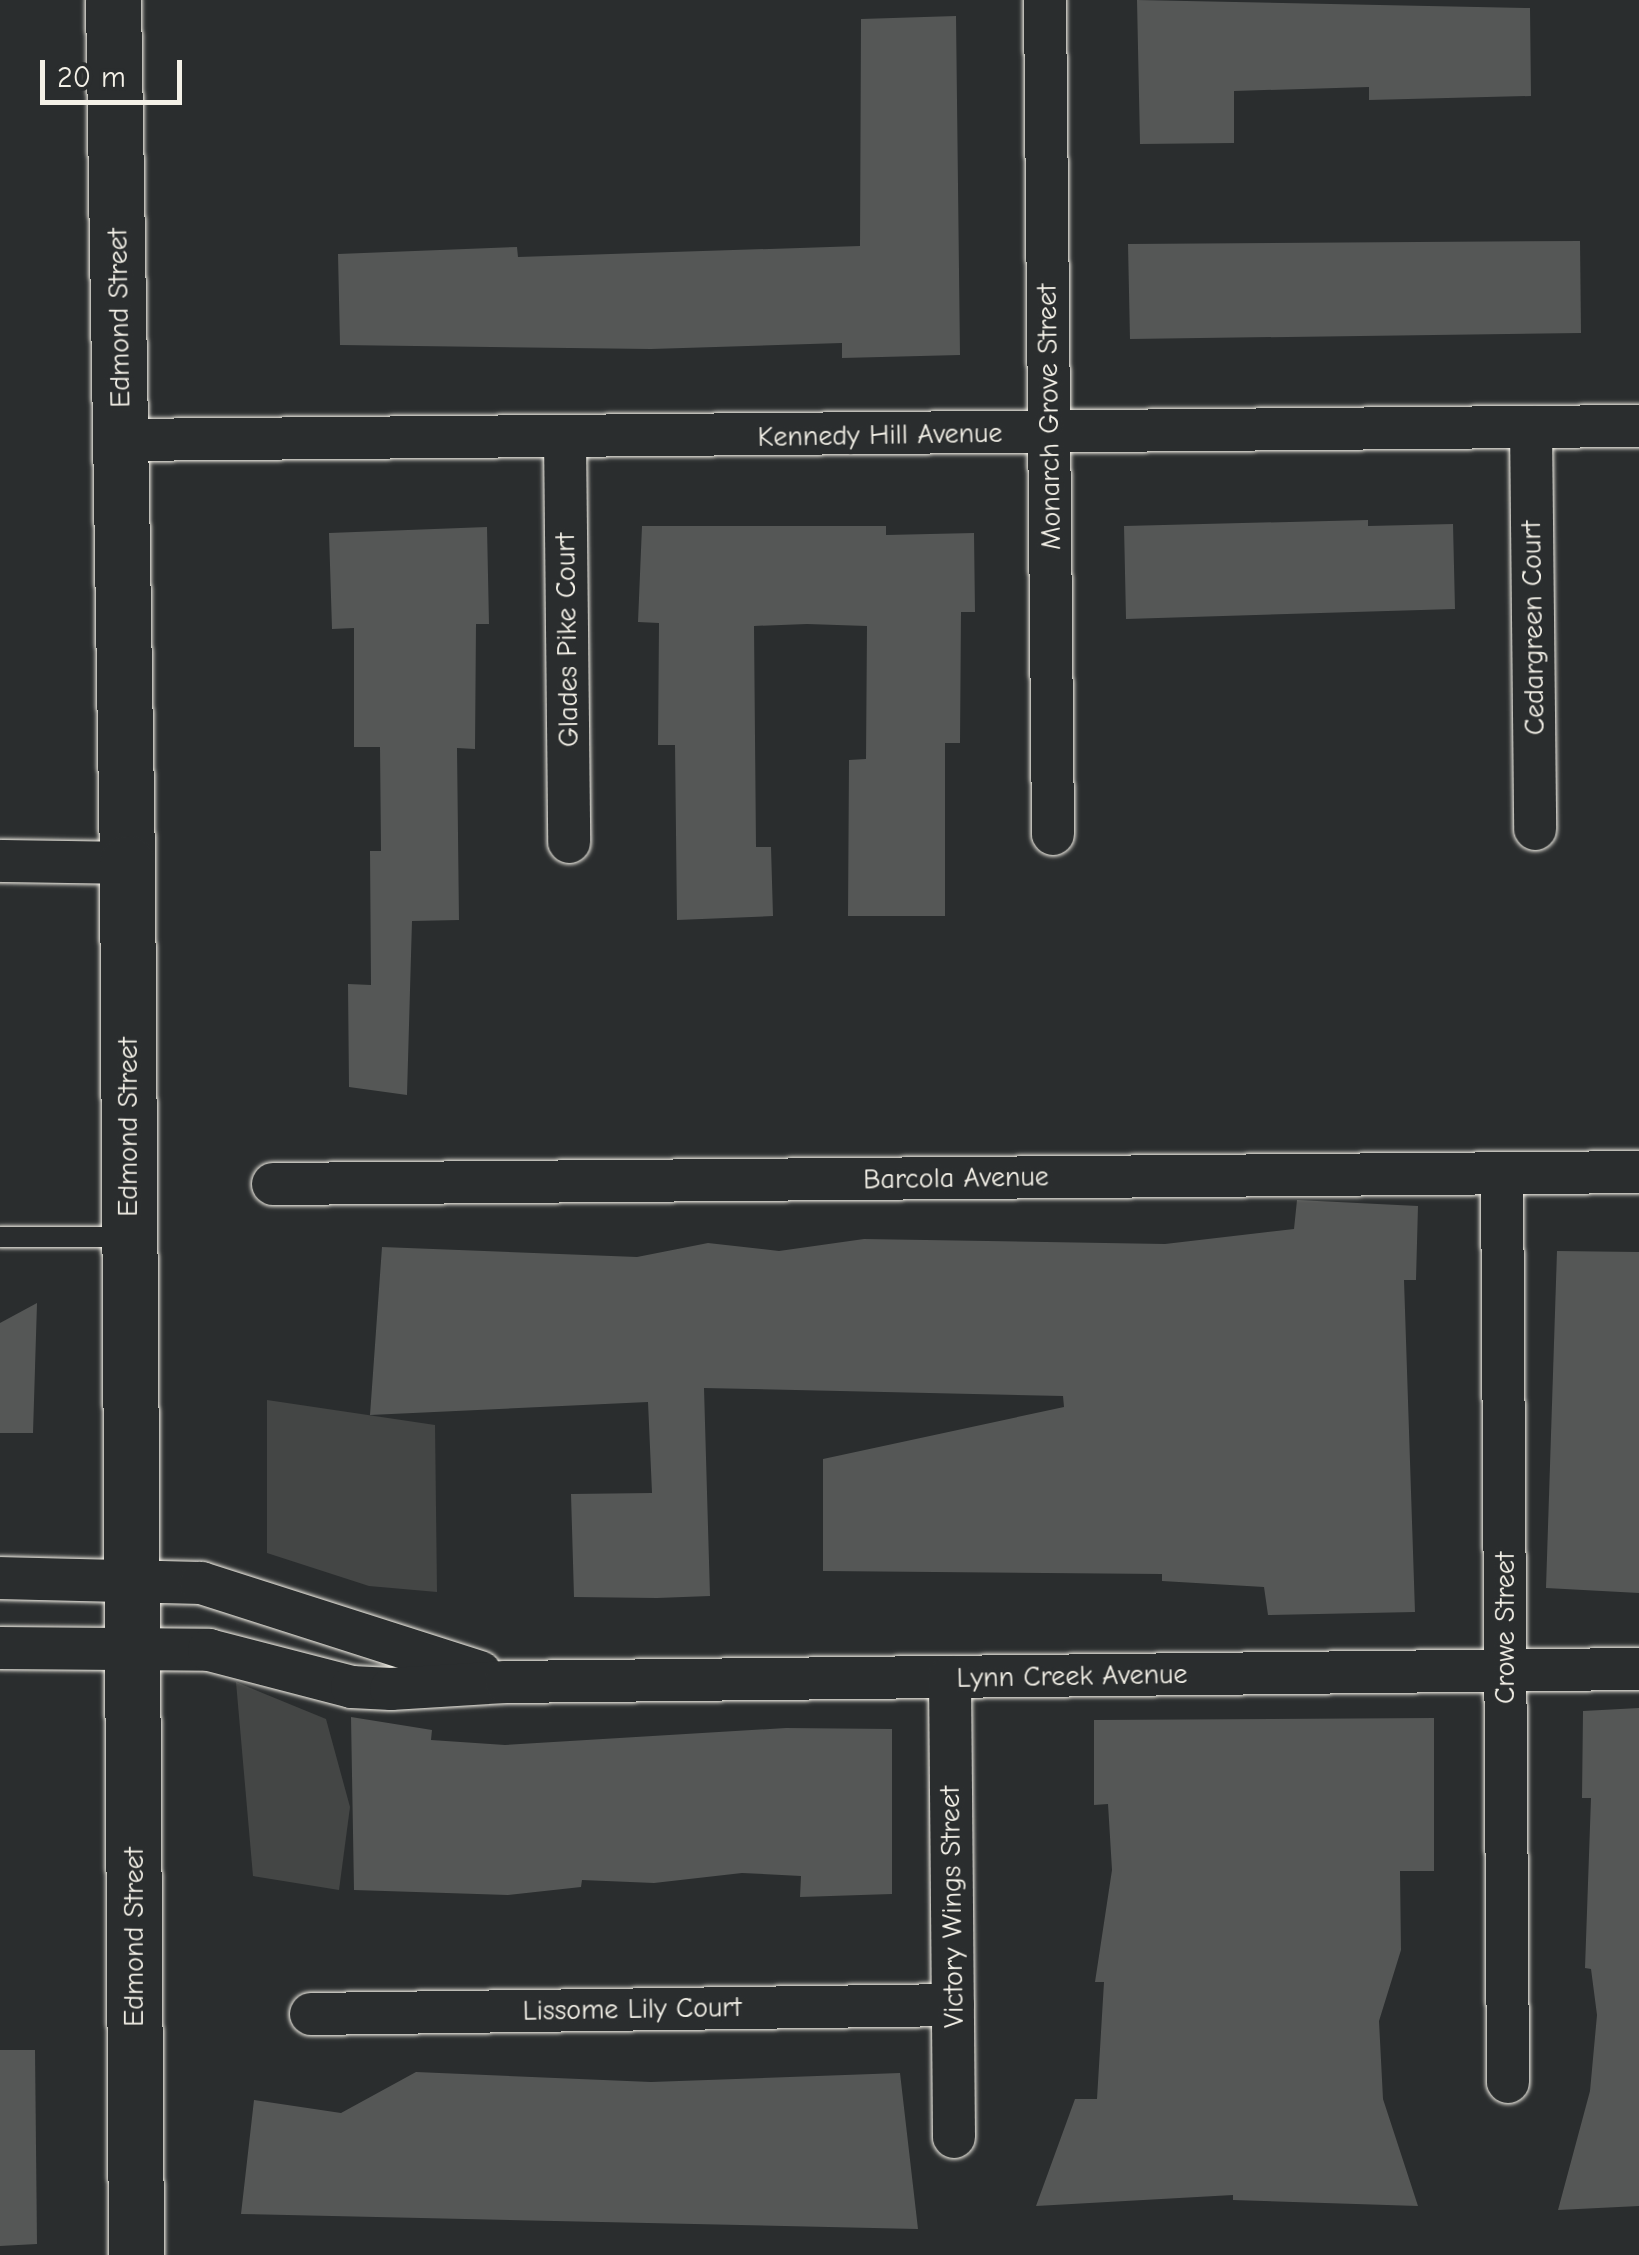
<!DOCTYPE html>
<html>
<head>
<meta charset="utf-8">
<style>
  body { margin:0 }
  #map { position:relative; width:1639px; height:2255px; overflow:hidden; background:#2a2d2e; font-family:"Comic Neue",sans-serif }
  div>[style] { position:absolute }
  .green>* { inset:0; background:#444645 }
  .building>* { inset:0; background:#555756 }
  .roads { filter:drop-shadow(0 0 2px #f4f1e8) drop-shadow(0 0 2px #f4f1e8) }
  .lane>* { height:20px; margin:-10px; padding:0 10px; transform-origin:10px; border-radius:10px; background:#2a2d2e }
  .street>* { height:42px; margin:-21px; padding:0 21px; transform-origin:21px; border-radius:21px; background:#2a2d2e }
  .secondary>* { height:55px; margin:-27.5px; padding:0 27.5px; transform-origin:27.5px; border-radius:27.5px; background:#2a2d2e }
  span { translate:-50% -50%; white-space:nowrap; text-align:center; line-height:1.15; -webkit-text-stroke:9px #2a2d2e; paint-order:stroke }
  .street-label { font-size:28px; color:#f4f1e8 }
  .scale { position:absolute; left:40px; top:60px; width:142px; height:45px; box-sizing:border-box; border:5px solid #f4f1e8; border-top:0; padding-left:12px; font-size:30px; line-height:35px; white-space:nowrap; color:#f4f1e8; -webkit-text-stroke:8px #2a2d2e; paint-order:stroke }
</style>
</head>
<body>
<div id="map">
  <div class="green">
    <i style="clip-path:polygon(267px 1400px,435px 1425px,437px 1592px,369px 1586px,267px 1553px)"></i>
    <i style="clip-path:polygon(236px 1682px,326px 1719px,350px 1807px,339px 1890px,253px 1876px)"></i>
  </div>
  <div class="building">
    <i style="clip-path:polygon(1137px 0,1530px 8px,1531px 96px,1369px 100px,1369px 87px,1234px 91px,1234px 143px,1140px 144px)"></i>
    <i style="clip-path:polygon(956px 16px,960px 355px,842px 358px,842px 343px,651px 349px,340px 345px,338px 254px,517px 247px,518px 257px,860px 246px,861px 19px)"></i>
    <i style="clip-path:polygon(1580px 241px,1581px 333px,1130px 339px,1128px 244px)"></i>
    <i style="clip-path:polygon(1368px 520px,1368px 526px,1453px 524px,1455px 609px,1126px 619px,1124px 526px)"></i>
    <i style="clip-path:polygon(642px 526px,886px 526px,886px 535px,974px 533px,975px 612px,961px 612px,960px 743px,945px 743px,945px 916px,848px 916px,849px 760px,866px 759px,867px 626px,807px 624px,754px 626px,756px 847px,771px 847px,773px 916px,677px 920px,675px 745px,658px 745px,659px 623px,638px 622px)"></i>
    <i style="clip-path:polygon(487px 527px,489px 624px,476px 624px,475px 749px,457px 748px,459px 920px,412px 921px,407px 1095px,349px 1087px,348px 984px,371px 985px,370px 851px,381px 851px,380px 747px,354px 747px,354px 628px,332px 629px,329px 533px)"></i>
    <i style="clip-path:polygon(1297px 1200px,1418px 1206px,1416px 1280px,1404px 1280px,1415px 1612px,1268px 1615px,1264px 1587px,1162px 1581px,1162px 1574px,823px 1571px,823px 1459px,1064px 1407px,1063px 1396px,704px 1388px,710px 1596px,657px 1598px,574px 1597px,571px 1494px,652px 1493px,648px 1402px,370px 1415px,382px 1247px,637px 1257px,708px 1243px,779px 1251px,864px 1239px,1165px 1244px,1294px 1229px)"></i>
    <i style="clip-path:polygon(1557px 1251px,1639px 1252px,1639px 1593px,1546px 1588px)"></i>
    <i style="clip-path:polygon(37px 1303px,33px 1433px,0 1433px,0 1323px)"></i>
    <i style="clip-path:polygon(1639px 1708px,1639px 2206px,1558px 2210px,1590px 2091px,1597px 2015px,1591px 1969px,1585px 1968px,1591px 1798px,1582px 1798px,1583px 1711px)"></i>
    <i style="clip-path:polygon(351px 1717px,432px 1730px,431px 1740px,505px 1745px,786px 1728px,892px 1729px,892px 1894px,800px 1897px,801px 1876px,742px 1873px,654px 1883px,582px 1880px,581px 1887px,508px 1895px,354px 1890px)"></i>
    <i style="clip-path:polygon(1434px 1718px,1434px 1871px,1400px 1871px,1401px 1950px,1379px 2021px,1383px 2099px,1418px 2206px,1233px 2200px,1233px 2195px,1036px 2206px,1075px 2099px,1097px 2099px,1104px 1982px,1095px 1982px,1112px 1870px,1108px 1804px,1094px 1805px,1094px 1720px)"></i>
    <i style="clip-path:polygon(0 2050px,35px 2050px,37px 2244px,0 2246px)"></i>
    <i style="clip-path:polygon(416px 2072px,651px 2082px,900px 2073px,918px 2229px,241px 2214px,254px 2100px,341px 2113px)"></i>
  </div>
  <div class="roads">
    <div class="lane">
      <i style="left:0;top:1237px;width:128px"></i>
    </div>
    <div class="street">
      <i style="left:1045px;top:0;width:834px;rotate:89.45deg"></i>
      <i style="left:1531px;top:427px;width:402px;rotate:89.4deg"></i>
      <i style="left:565px;top:437px;width:405px;rotate:89.4deg"></i>
      <i style="left:121px;top:440px;width:1518px;rotate:-0.53deg"></i>
      <i style="left:0;top:861px;width:127px;rotate:0.9deg"></i>
      <i style="left:1502px;top:1173px;width:909px;rotate:89.62deg"></i>
      <i style="left:273px;top:1184px;width:1366px;rotate:-0.5deg"></i>
      <i style="left:0;top:1578px;width:201px;rotate:1.4deg"></i>
      <i style="left:201px;top:1583px;width:293px;rotate:17.7deg"></i>
      <i style="left:0;top:1648px;width:209px;rotate:0.5deg"></i>
      <i style="left:209px;top:1650px;width:148px;rotate:14.5deg"></i>
      <i style="left:352px;top:1687px;width:39px;rotate:3deg"></i>
      <i style="left:391px;top:1689px;width:115px;rotate:-3.5deg"></i>
      <i style="left:506px;top:1682px;width:1133px;rotate:-0.66deg"></i>
      <i style="left:950px;top:1677px;width:460px;rotate:89.5deg"></i>
      <i style="left:311px;top:2014px;width:642px;rotate:-0.8deg"></i>
    </div>
    <div class="secondary">
      <i style="left:113px;top:0;width:863px;rotate:89.07deg"></i>
      <i style="left:127px;top:863px;width:1392px;rotate:89.63deg"></i>
    </div>
  </div>
  <div class="street-label">
    <span style="left:119px;top:318px;rotate:-91deg">Edmond Street</span>
    <span style="left:1049px;top:417px;rotate:-91deg">Monarch Grove Street</span>
    <span style="left:880px;top:435px;rotate:-1deg">Kennedy Hill Avenue</span>
    <span style="left:1533px;top:628px;rotate:-91deg">Cedargreen Court</span>
    <span style="left:567px;top:640px;rotate:-91deg">Glades Pike Court</span>
    <span style="left:128px;top:1127px;rotate:-90deg">Edmond Street</span>
    <span style="left:956px;top:1178px;rotate:-1deg">Barcola Avenue</span>
    <span style="left:1505px;top:1628px;rotate:-90deg">Crowe Street</span>
    <span style="left:1072px;top:1676px;rotate:-1deg">Lynn Creek Avenue</span>
    <span style="left:952px;top:1907px;rotate:-91deg">Victory Wings Street</span>
    <span style="left:134px;top:1937px;rotate:-90deg">Edmond Street</span>
    <span style="left:632px;top:2009px;rotate:-1deg">Lissome Lily Court</span>
  </div>
  <div class="scale">20 m</div>
</div>
</body>
</html>
